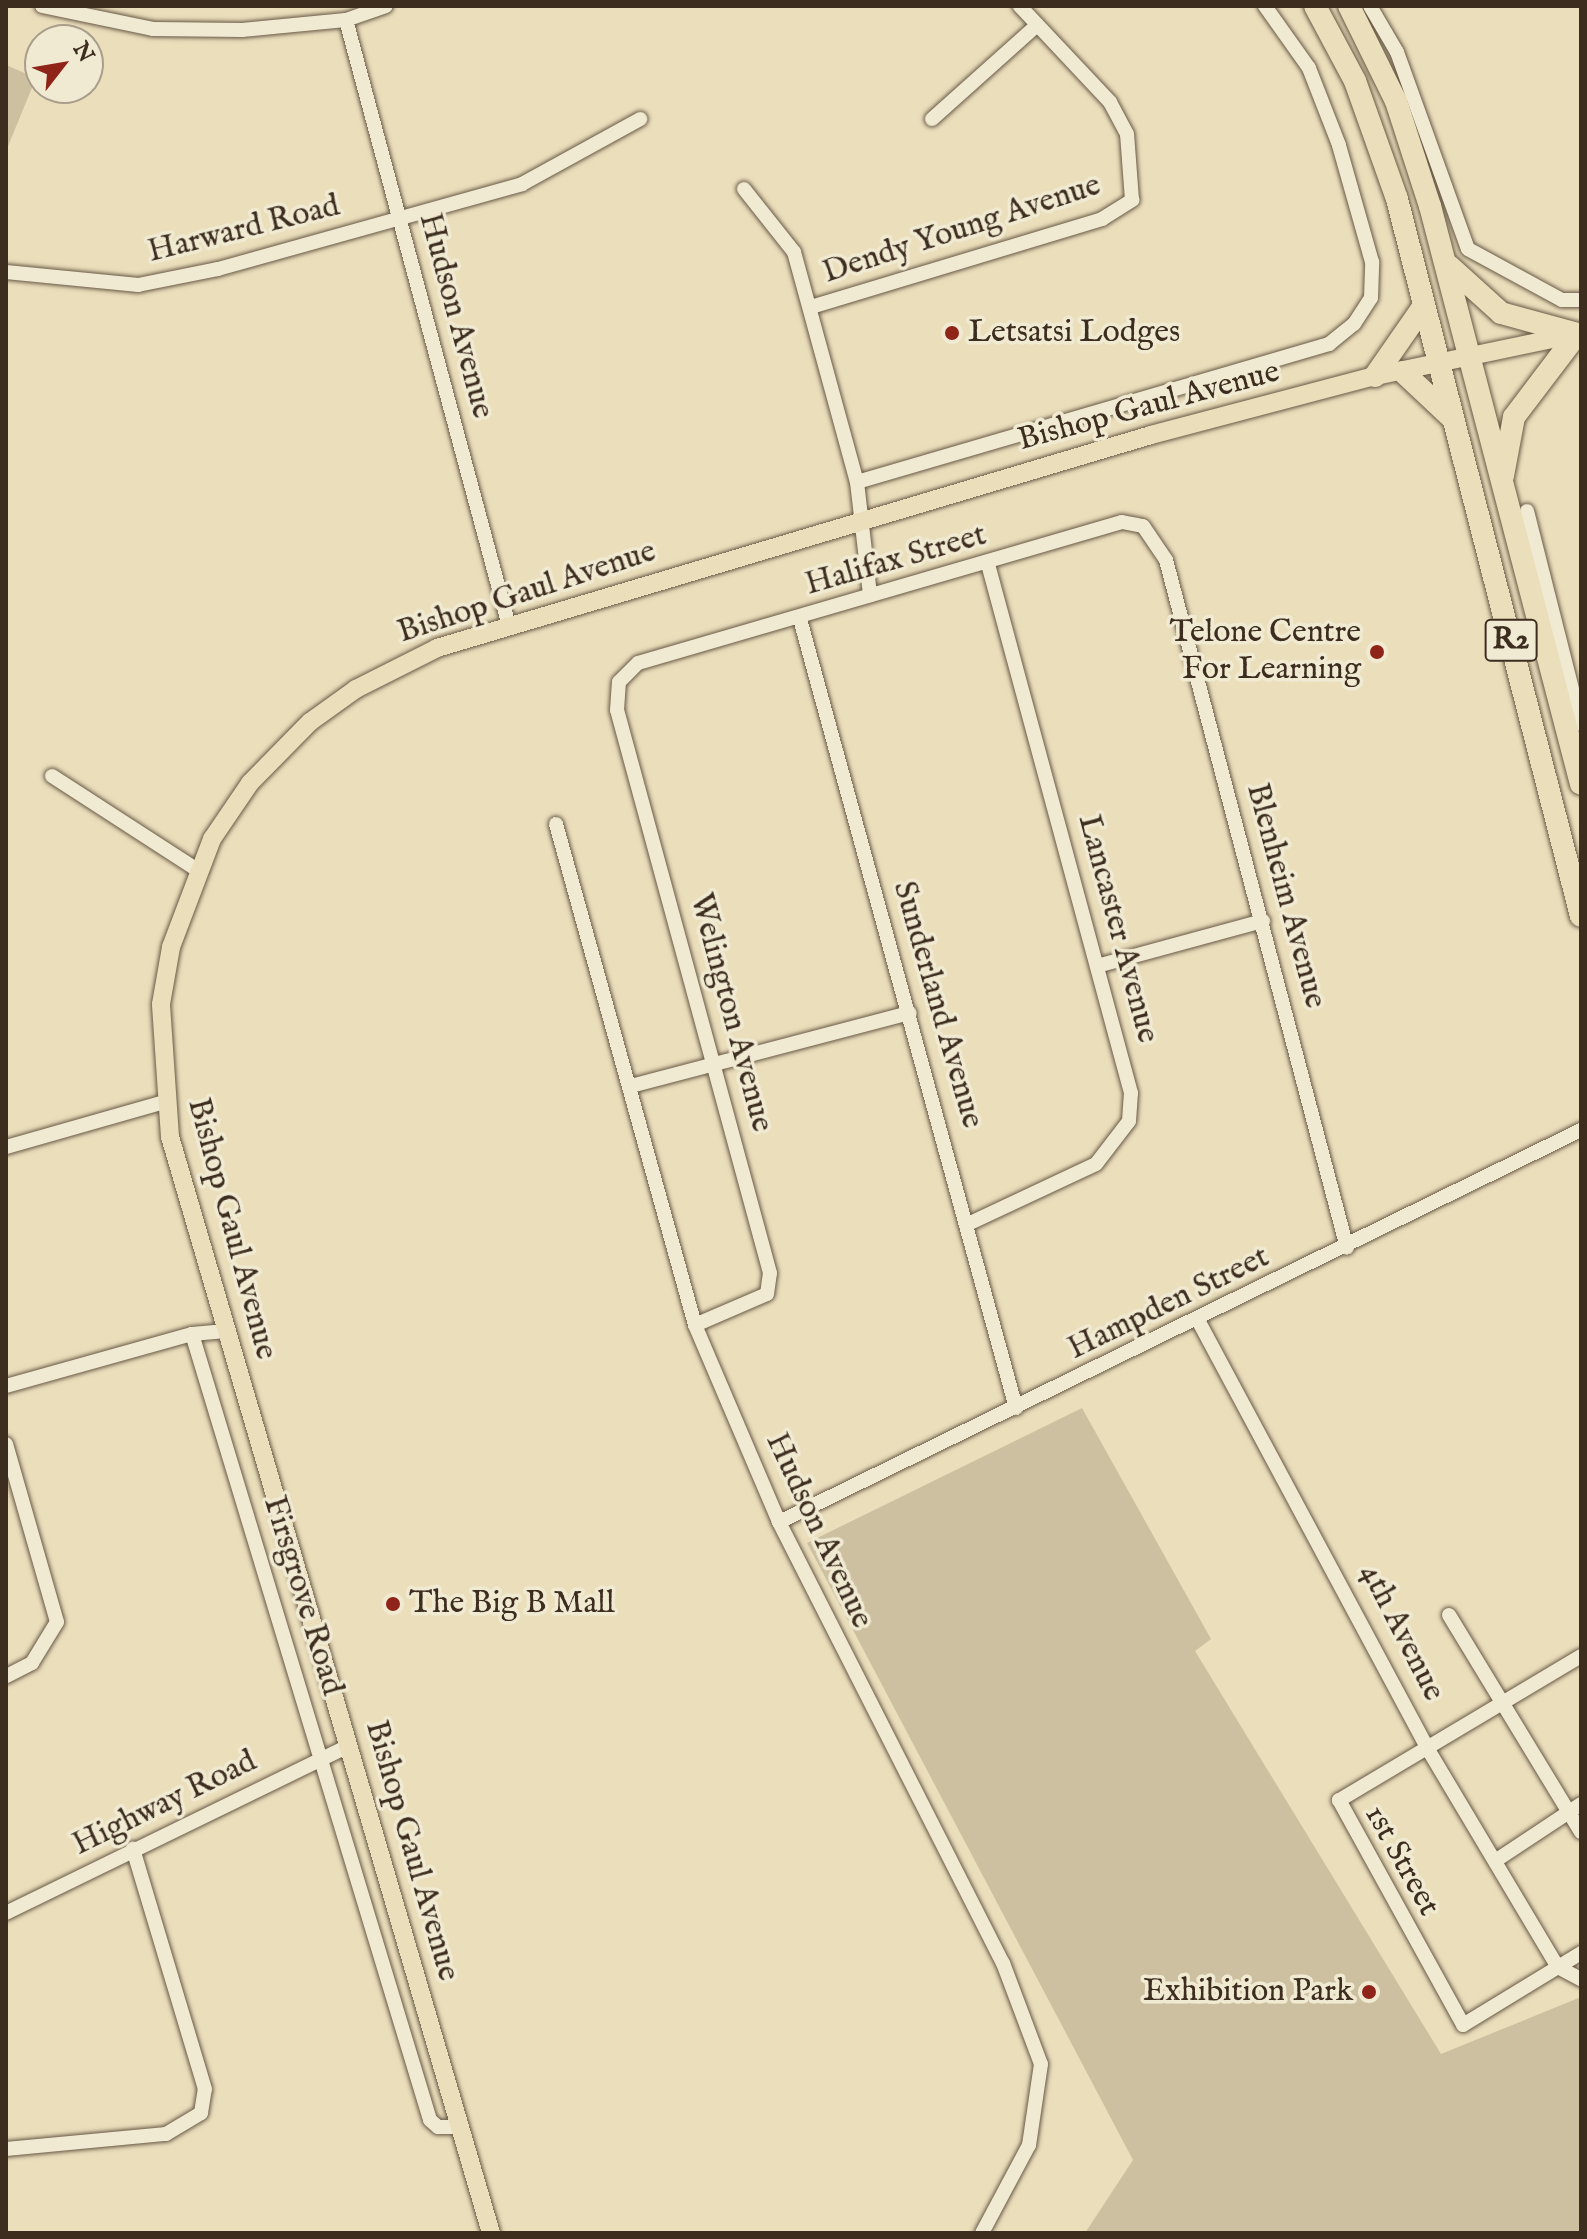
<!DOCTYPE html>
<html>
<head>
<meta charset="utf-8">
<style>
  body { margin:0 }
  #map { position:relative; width:1587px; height:2239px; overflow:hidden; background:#eadebb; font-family:"IM FELL English",serif }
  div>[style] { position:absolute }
  .green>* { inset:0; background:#cdc0a0 }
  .roads { filter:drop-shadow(0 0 2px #685946) drop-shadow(0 0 2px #685946) }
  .minor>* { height:14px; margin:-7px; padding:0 7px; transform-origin:7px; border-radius:7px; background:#f1ead3 }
  .major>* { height:18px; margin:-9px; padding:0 9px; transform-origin:9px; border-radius:9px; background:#eadebb }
  .highway>* { height:22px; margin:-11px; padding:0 11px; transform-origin:11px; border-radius:11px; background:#eadebb }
  .dots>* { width:22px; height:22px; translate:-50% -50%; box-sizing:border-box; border:4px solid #f1ead3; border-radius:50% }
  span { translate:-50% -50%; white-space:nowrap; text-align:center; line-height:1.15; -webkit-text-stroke:7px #f1ead3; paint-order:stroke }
  .shield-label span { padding:2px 6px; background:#f1ead3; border:2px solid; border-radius:6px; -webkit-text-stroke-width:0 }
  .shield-label { font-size:30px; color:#3d2d1f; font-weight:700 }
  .street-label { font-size:32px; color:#3d2d1f }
  .poi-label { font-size:32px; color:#3d2d1f }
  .left { translate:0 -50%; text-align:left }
  .right { translate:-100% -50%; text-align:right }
  .frame { position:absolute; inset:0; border:8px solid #3d2d1f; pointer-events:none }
  .north { position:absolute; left:24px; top:24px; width:80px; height:80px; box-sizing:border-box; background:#f1ead3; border:2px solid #a99e8b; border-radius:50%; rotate:59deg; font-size:22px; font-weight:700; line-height:32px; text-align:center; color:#3d2d1f }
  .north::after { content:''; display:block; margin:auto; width:28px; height:36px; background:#8f2418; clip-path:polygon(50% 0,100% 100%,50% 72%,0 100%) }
</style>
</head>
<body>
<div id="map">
  <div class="green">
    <i style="clip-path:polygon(6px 65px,36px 78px,6px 151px)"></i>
    <i style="clip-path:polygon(1082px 1408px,1211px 1639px,1195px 1651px,1441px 2054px,1581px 1997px,1581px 2233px,1085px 2233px,1133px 2160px,807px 1543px)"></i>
  </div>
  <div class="roads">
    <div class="minor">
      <i style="left:42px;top:6px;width:113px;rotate:11.7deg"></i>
      <i style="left:153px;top:29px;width:89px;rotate:0.6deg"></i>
      <i style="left:242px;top:30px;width:104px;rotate:-5.5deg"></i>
      <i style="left:346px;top:20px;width:42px;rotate:-19.3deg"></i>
      <i style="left:1370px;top:6px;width:53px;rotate:59.6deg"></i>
      <i style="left:1397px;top:52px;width:209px;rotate:70.2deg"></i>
      <i style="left:1468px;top:249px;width:107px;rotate:28.5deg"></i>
      <i style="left:1562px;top:300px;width:19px"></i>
      <i style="left:346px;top:20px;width:628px;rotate:74.95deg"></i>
      <i style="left:932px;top:119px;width:141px;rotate:-41.8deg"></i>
      <i style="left:744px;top:189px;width:80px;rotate:51.6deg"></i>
      <i style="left:794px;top:252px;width:238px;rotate:74.7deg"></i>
      <i style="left:857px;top:482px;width:114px;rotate:83.4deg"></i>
      <i style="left:6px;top:272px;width:133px;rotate:5.6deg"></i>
      <i style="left:138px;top:285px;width:82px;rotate:-11.3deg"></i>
      <i style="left:218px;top:269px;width:316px;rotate:-15.6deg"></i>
      <i style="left:522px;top:184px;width:135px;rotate:-28.8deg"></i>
      <i style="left:811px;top:307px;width:304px;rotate:-16.8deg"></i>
      <i style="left:1102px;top:219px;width:36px;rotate:-32deg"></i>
      <i style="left:1132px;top:200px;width:66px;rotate:-94.3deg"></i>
      <i style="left:1127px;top:134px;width:36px;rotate:-118deg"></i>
      <i style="left:1110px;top:102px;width:132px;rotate:-133.2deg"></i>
      <i style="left:857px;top:482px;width:492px;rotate:-16.3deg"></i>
      <i style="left:1329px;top:344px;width:32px;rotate:-39deg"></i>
      <i style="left:1354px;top:324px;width:31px;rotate:-57deg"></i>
      <i style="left:1371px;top:298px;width:36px;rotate:-88deg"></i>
      <i style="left:1372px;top:262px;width:122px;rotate:-105.8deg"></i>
      <i style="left:1339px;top:145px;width:83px;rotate:-111.3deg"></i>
      <i style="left:1309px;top:68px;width:76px;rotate:-125.4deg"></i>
      <i style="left:1527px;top:511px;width:220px;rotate:75.8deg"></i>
      <i style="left:800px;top:619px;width:818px;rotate:74.69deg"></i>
      <i style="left:52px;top:776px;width:171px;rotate:32.9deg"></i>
      <i style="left:556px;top:824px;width:520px;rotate:74.49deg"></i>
      <i style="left:695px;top:1325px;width:214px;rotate:66.9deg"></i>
      <i style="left:779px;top:1522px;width:495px;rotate:63.1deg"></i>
      <i style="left:1003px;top:1963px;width:108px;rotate:69.4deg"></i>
      <i style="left:1041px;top:2064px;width:82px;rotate:98.4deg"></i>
      <i style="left:1029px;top:2145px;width:100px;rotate:118.1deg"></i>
      <i style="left:1101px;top:965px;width:168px;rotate:-15.2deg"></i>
      <i style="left:631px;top:1086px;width:288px;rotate:-14.7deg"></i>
      <i style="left:6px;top:1147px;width:164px;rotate:-15.9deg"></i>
      <i style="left:968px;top:1224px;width:141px;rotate:-25.1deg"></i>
      <i style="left:1096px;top:1164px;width:54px;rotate:-52.5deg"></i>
      <i style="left:1129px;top:1121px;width:28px;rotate:-86deg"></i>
      <i style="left:1131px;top:1093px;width:548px;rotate:-105.13deg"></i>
      <i style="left:1199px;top:1322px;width:481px;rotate:61.8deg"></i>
      <i style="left:1426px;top:1746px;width:257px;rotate:59.2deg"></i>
      <i style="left:1558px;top:1967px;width:26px;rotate:28deg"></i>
      <i style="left:695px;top:1325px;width:78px;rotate:-23.3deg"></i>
      <i style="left:767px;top:1294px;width:21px;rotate:-82deg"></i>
      <i style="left:770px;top:1273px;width:583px;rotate:-105.2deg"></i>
      <i style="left:617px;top:710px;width:28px;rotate:-86deg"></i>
      <i style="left:619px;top:682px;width:27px;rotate:-45deg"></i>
      <i style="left:638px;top:663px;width:504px;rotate:-16.24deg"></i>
      <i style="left:1122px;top:522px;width:21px;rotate:11deg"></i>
      <i style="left:1143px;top:526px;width:41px;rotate:55.9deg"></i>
      <i style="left:1166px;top:560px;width:711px;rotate:75.26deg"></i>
      <i style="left:192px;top:1334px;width:821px;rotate:73.15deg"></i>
      <i style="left:430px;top:2120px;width:11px;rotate:41deg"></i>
      <i style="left:438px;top:2127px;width:22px"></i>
      <i style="left:6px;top:1386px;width:193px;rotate:-15.6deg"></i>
      <i style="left:192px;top:1334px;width:34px;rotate:-5deg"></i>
      <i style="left:6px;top:1444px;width:185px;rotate:74deg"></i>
      <i style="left:57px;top:1622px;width:48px;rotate:121.4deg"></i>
      <i style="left:32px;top:1663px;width:29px;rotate:153deg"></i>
      <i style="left:779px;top:1522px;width:893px;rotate:-26.05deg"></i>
      <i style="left:1449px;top:1615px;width:254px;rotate:58.7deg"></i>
      <i style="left:1581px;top:1656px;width:282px;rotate:149.2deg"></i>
      <i style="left:1339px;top:1800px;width:257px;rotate:61.1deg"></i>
      <i style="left:1463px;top:2025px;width:138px;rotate:-31.4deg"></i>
      <i style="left:1495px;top:1861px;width:103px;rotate:-33.5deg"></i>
      <i style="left:6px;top:1913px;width:381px;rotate:-26deg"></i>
      <i style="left:6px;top:2149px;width:161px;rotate:-5.4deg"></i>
      <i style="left:166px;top:2134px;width:41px;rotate:-31deg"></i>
      <i style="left:201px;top:2113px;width:24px;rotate:-81deg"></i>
      <i style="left:205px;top:2089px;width:251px;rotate:-106.7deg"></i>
    </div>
    <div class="major">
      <i style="left:491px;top:2233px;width:1142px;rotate:-106.32deg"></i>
      <i style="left:170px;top:1137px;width:133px;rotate:-93.9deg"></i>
      <i style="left:161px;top:1004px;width:58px;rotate:-80deg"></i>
      <i style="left:171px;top:947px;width:116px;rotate:-69.2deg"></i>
      <i style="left:212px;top:839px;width:68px;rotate:-55.8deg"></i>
      <i style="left:250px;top:783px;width:86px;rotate:-45.5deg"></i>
      <i style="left:310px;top:722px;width:57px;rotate:-35.7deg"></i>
      <i style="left:356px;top:689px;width:91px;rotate:-26.8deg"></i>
      <i style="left:437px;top:648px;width:745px;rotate:-16.61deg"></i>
      <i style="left:1151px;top:435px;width:232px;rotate:-14.8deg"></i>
      <i style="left:1375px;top:376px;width:205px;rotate:-11.8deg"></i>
    </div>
    <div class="highway">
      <i style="left:1315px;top:6px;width:85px;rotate:61.9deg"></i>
      <i style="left:1355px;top:81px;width:125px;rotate:70.4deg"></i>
      <i style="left:1397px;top:199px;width:740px;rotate:75.61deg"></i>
      <i style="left:1349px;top:6px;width:106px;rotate:63.7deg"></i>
      <i style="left:1396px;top:101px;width:110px;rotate:72.1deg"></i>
      <i style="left:1430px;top:206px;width:597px;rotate:75.36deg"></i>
      <i style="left:1449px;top:266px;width:70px;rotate:42.1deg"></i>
      <i style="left:1501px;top:313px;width:79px;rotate:15.4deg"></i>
      <i style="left:1577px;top:334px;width:104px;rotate:127.2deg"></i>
      <i style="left:1514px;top:417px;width:60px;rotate:100.6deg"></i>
      <i style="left:1403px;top:372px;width:69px;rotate:43.2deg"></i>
      <i style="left:1375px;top:376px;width:84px;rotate:-55.2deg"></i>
    </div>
  </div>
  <div class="dots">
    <i style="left:952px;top:333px;background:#8f2418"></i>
    <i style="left:1377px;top:652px;background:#8f2418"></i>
    <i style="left:393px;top:1604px;background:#8f2418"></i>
    <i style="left:1369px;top:1992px;background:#8f2418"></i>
  </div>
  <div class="shield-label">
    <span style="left:1511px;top:640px">R2</span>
  </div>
  <div class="street-label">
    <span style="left:244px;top:230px;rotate:-14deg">Harward Road</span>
    <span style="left:962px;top:230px;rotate:-18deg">Dendy Young Avenue</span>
    <span style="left:455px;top:316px;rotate:75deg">Hudson Avenue</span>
    <span style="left:1149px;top:407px;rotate:-15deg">Bishop Gaul Avenue</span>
    <span style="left:896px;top:561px;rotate:-16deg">Halifax Street</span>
    <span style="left:527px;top:593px;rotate:-18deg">Bishop Gaul Avenue</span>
    <span style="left:1285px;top:896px;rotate:75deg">Blenheim Avenue</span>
    <span style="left:1117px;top:929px;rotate:75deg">Lancaster Avenue</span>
    <span style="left:937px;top:1005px;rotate:74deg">Sunderland Avenue</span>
    <span style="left:730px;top:1013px;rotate:75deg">Welington Avenue</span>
    <span style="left:231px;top:1229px;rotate:75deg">Bishop Gaul Avenue</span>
    <span style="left:1169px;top:1304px;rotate:-26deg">Hampden Street</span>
    <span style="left:818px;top:1531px;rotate:65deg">Hudson Avenue</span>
    <span style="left:302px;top:1596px;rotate:73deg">Firsgrove Road</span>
    <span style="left:1401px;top:1633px;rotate:63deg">4th Avenue</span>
    <span style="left:165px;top:1804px;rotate:-26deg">Highway Road</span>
    <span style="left:411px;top:1851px;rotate:74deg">Bishop Gaul Avenue</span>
    <span style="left:1401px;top:1861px;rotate:61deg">1st Street</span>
  </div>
  <div class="poi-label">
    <span class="left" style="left:968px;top:333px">Letsatsi Lodges</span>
    <span class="right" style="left:1361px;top:652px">Telone Centre<br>For Learning</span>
    <span class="left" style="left:409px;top:1604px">The Big B Mall</span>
    <span class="right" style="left:1353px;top:1992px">Exhibition Park</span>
  </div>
  <div class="frame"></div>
  <div class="north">N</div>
</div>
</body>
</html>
